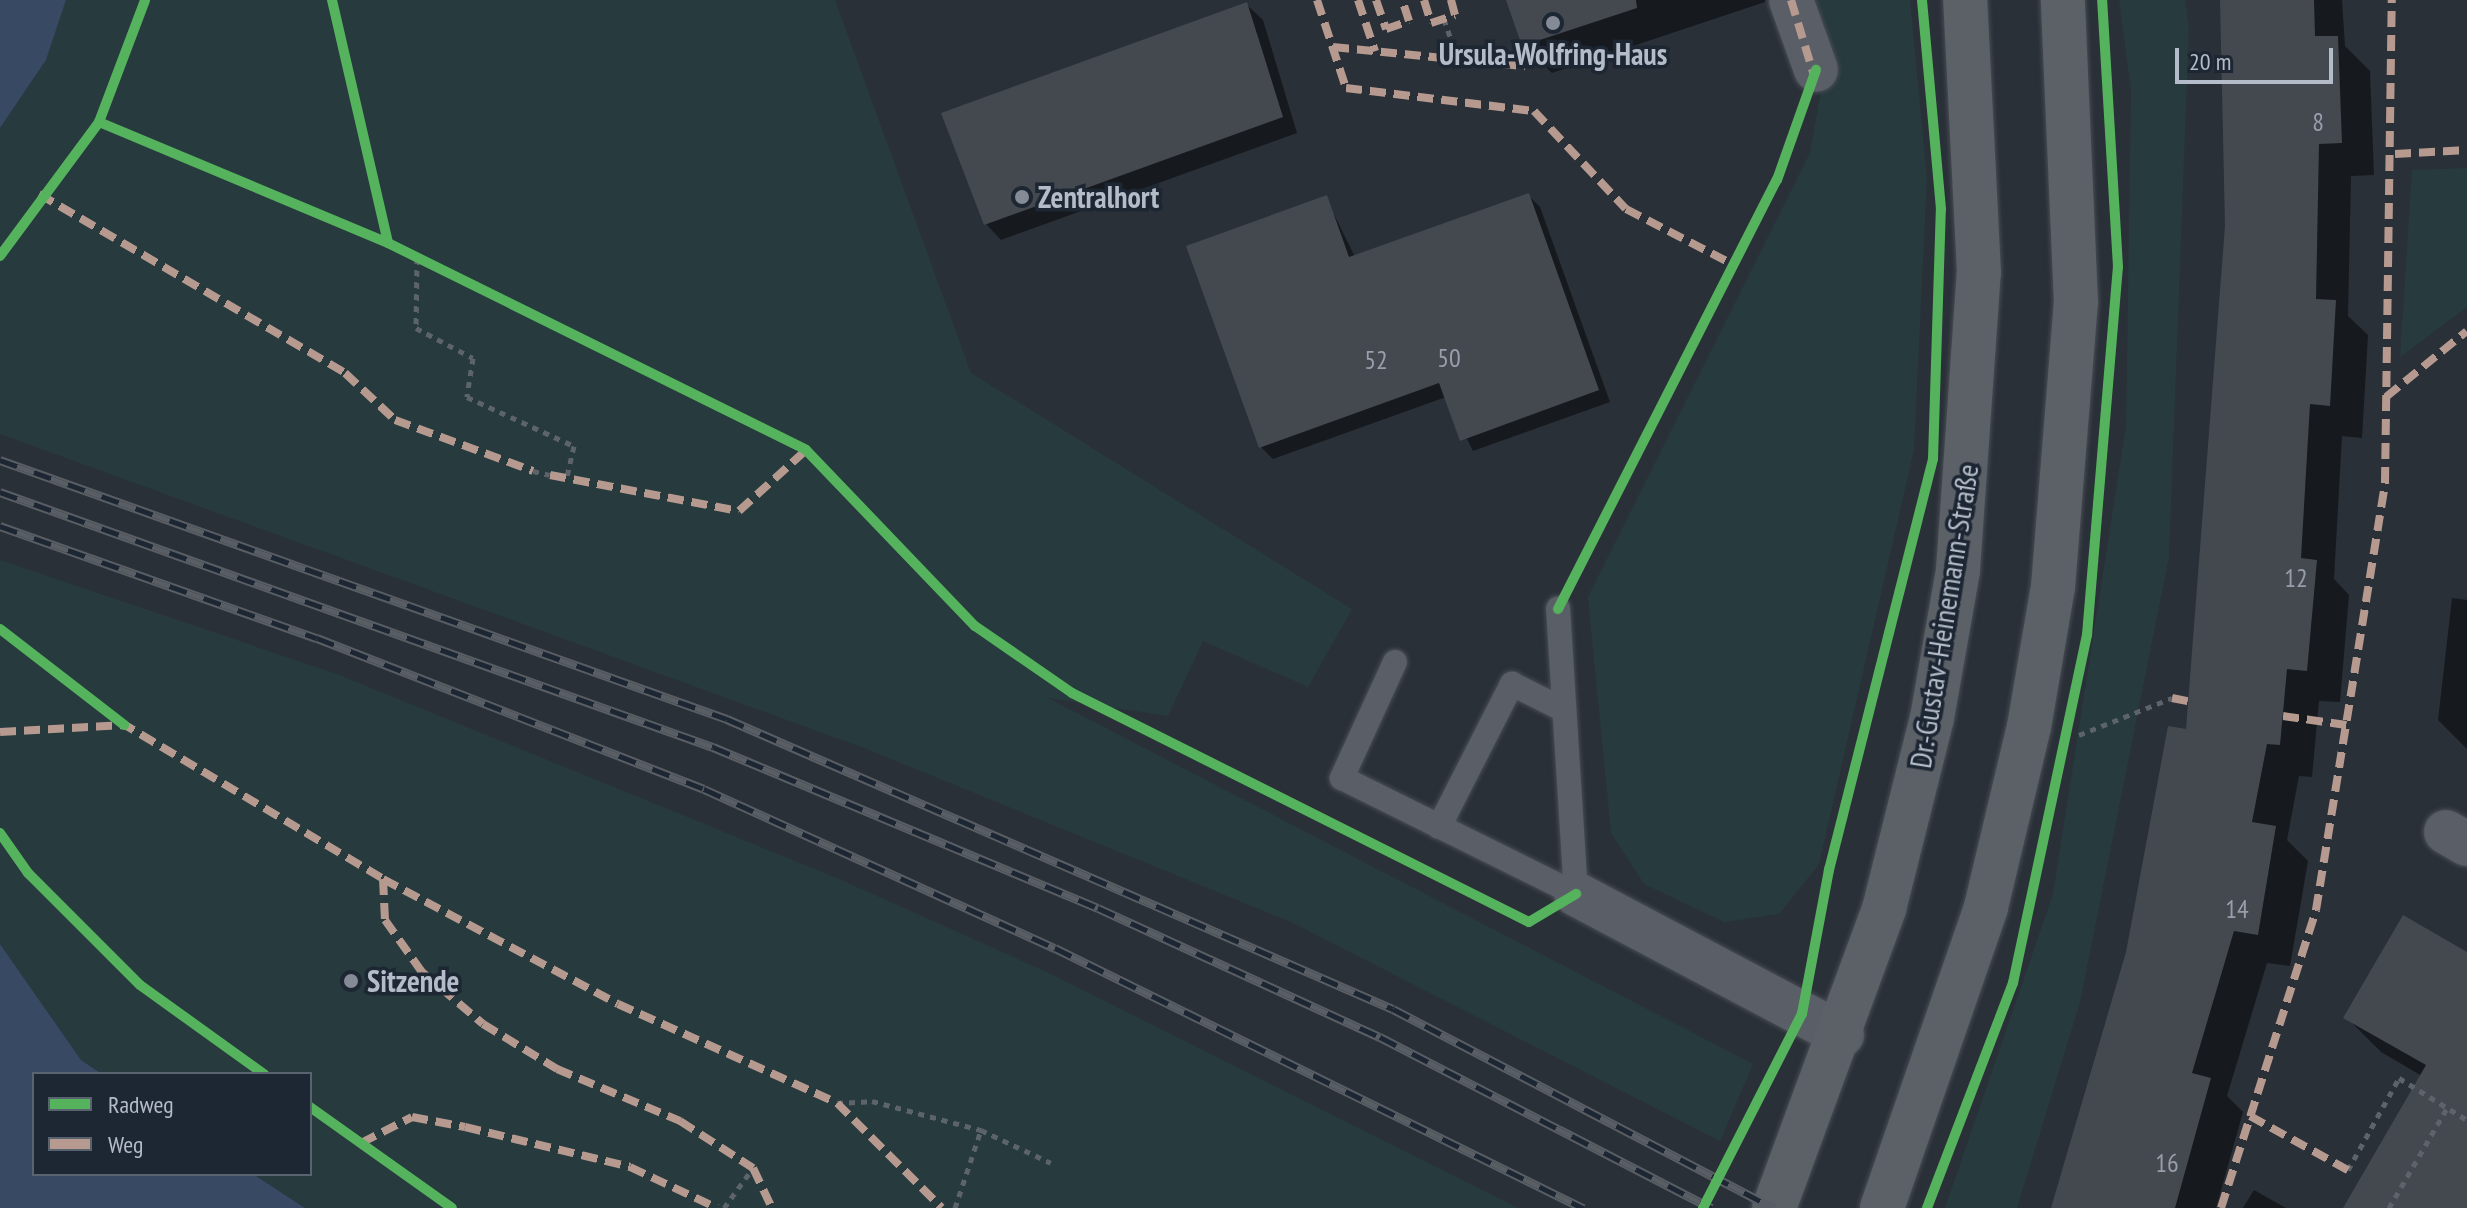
<!DOCTYPE html>
<html>
<head>
<meta charset="utf-8">
<style>
  body { margin:0 }
  #map { position:relative; width:2467px; height:1208px; overflow:hidden; background:#2a3038; font-family:"PT Sans Narrow",sans-serif }
  div>[style] { position:absolute }
  .green>* { inset:0; background:#273a3e }
  .water>* { inset:0; background:#384963 }
  .shadow>* { inset:0; background:#0007 }
  .building>* { inset:0; background:#444950 }
  .path>* { height:5px; margin-top:-2.5px; transform-origin:0; background:repeating-linear-gradient(90deg,#5d636a 0 6px,transparent 0 12px) }
  .roads { filter:drop-shadow(0 0 2px #484c53) drop-shadow(0 0 2px #484c53) }
  .lane>* { height:24px; margin:-12px; padding:0 12px; transform-origin:12px; border-radius:12px; background:#5a5e66 }
  .street>* { height:44px; margin:-22px; padding:0 22px; transform-origin:22px; border-radius:22px; background:#5a5e66 }
  .primary>* { height:44px; margin:-22px; padding:0 22px; transform-origin:22px; border-radius:22px; background:#5c6168 }
  .rail>* { height:9px; margin-top:-4.5px; transform-origin:0; background:repeating-linear-gradient(90deg,#1d2633 0 18px,#595d64 0 36px); box-sizing:border-box; border-block:2px solid #595d64 }
  .quiet>* { height:8px; margin-top:-4px; transform-origin:0; background:repeating-linear-gradient(90deg,#b69a8f 0 16px,transparent 0 24px) }
  .cycleway>* { height:10px; margin:-5px; padding:0 5px; transform-origin:5px; border-radius:5px; background:#56b35d }
  .dots>* { width:22px; height:22px; translate:-50% -50%; box-sizing:border-box; border:4px solid #1d2633; border-radius:50% }
  span { translate:-50% -50%; white-space:nowrap; text-align:center; line-height:1.15; -webkit-text-stroke:7px #1d2633; paint-order:stroke }
  .number-label { font-size:26px; color:#989fab }
  .number-label span { -webkit-text-stroke-width:0 }
  .poi-label { font-size:30px; color:#b4bcc9; font-weight:700 }
  .left { translate:0 -50%; text-align:left }
  .street-label { font-size:30px; color:#b4bcc9 }
  .legend { position:absolute; left:32px; top:1072px; width:280px; height:104px; box-sizing:border-box; background:#1d2633; border:2px solid #59626f; margin:0; padding:10px 14px; list-style:none; font-size:24px; color:#b4bcc9 }
  .legend li { display:flex; align-items:center; gap:16px; height:40px }
  .legend b { width:40px; border:2px solid #59626f }
  .scale { position:absolute; left:2175px; top:48px; width:158px; height:36px; box-sizing:border-box; border:4px solid #b4bcc9; border-top:0; padding-left:10px; font-size:24px; line-height:28px; white-space:nowrap; color:#b4bcc9; -webkit-text-stroke:6px #1d2633; paint-order:stroke }
</style>
</head>
<body>
<div id="map">
  <div class="green">
    <i style="clip-path:polygon(66px 0,835px 0,971px 373px,1352px 609px,1308px 687px,1203px 641px,1168px 716px,1048px 698px,1753px 1064px,1720px 1141px,1291px 922px,864px 748px,0 434px,0 128px,46px 60px)"></i>
    <i style="clip-path:polygon(1815px 0,1910px 0,1927px 178px,1914px 450px,1819px 864px,1779px 914px,1724px 922px,1644px 884px,1611px 833px,1588px 597px,1810px 153px,1829px 45px)"></i>
    <i style="clip-path:polygon(2119px 0,2185px 0,2189px 28px,2169px 557px,2080px 1002px,2017px 1208px,1945px 1208px,2053px 894px,2126px 426px,2131px 90px)"></i>
    <i style="clip-path:polygon(2467px 168px,2467px 307px,2400px 357px,2412px 170px)"></i>
    <i style="clip-path:polygon(0 560px,337px 674px,839px 879px,1047px 972px,1518px 1208px,305px 1208px,253px 1174px,310px 1174px,310px 1074px,102px 1074px,81px 1060px,0 944px)"></i>
  </div>
  <div class="water">
    <i style="clip-path:polygon(0 0,66px 0,46px 60px,0 128px)"></i>
    <i style="clip-path:polygon(0 944px,81px 1060px,102px 1074px,34px 1074px,34px 1174px,253px 1174px,305px 1208px,0 1208px)"></i>
  </div>
  <div class="shadow">
    <i style="clip-path:polygon(1508px 0,1765px 0,1765px 2px,1552px 73px,1523px 45px)"></i>
    <i style="clip-path:polygon(2222px 0,2342px 0,2345px 46px,2370px 71px,2374px 175px,2351px 176px,2348px 316px,2368px 335px,2362px 438px,2342px 436px,2334px 579px,2349px 595px,2340px 702px,2319px 701px,2312px 777px,2299px 776px,2287px 840px,2308px 861px,2290px 966px,2267px 963px,2227px 1096px,2243px 1112px,2216px 1208px,2055px 1208px,2188px 732px,2227px 226px)"></i>
    <i style="clip-path:polygon(1247px 5px,1263px 20px,1297px 133px,1001px 240px,986px 224px)"></i>
    <i style="clip-path:polygon(1528px 195px,1540px 207px,1610px 402px,1473px 451px,1446px 397px,1273px 459px,1261px 447px,1326px 198px,1355px 257px)"></i>
    <i style="clip-path:polygon(2452px 598px,2467px 600px,2467px 749px,2438px 720px)"></i>
    <i style="clip-path:polygon(2467px 954px,2467px 1208px,2346px 1208px,2422px 1076px,2381px 1052px,2346px 1017px)"></i>
    <i style="clip-path:polygon(2254px 1190px,2286px 1208px,2243px 1208px)"></i>
  </div>
  <div class="building">
    <i style="clip-path:polygon(1506px 0,1636px 0,1637px 8px,1522px 46px)"></i>
    <i style="clip-path:polygon(2220px 0,2314px 0,2315px 36px,2338px 36px,2342px 143px,2319px 144px,2316px 299px,2336px 300px,2330px 406px,2310px 404px,2301px 558px,2317px 560px,2307px 671px,2287px 669px,2280px 745px,2267px 744px,2252px 822px,2276px 826px,2258px 935px,2234px 931px,2192px 1073px,2211px 1078px,2175px 1208px,2051px 1208px,2126px 952px,2168px 726px,2186px 729px,2225px 226px)"></i>
    <i style="clip-path:polygon(1247px 2px,1283px 117px,984px 225px,941px 113px)"></i>
    <i style="clip-path:polygon(1529px 193px,1599px 390px,1460px 441px,1439px 383px,1259px 448px,1186px 246px,1327px 195px,1349px 257px)"></i>
    <i style="clip-path:polygon(2403px 915px,2467px 952px,2467px 1208px,2343px 1208px,2426px 1065px,2343px 1018px)"></i>
  </div>
  <div class="path">
    <i style="left:1444px;top:19px;width:43px;rotate:71.1deg"></i>
    <i style="left:417px;top:258px;width:70px;rotate:90.8deg"></i>
    <i style="left:416px;top:328px;width:64px;rotate:27.8deg"></i>
    <i style="left:473px;top:358px;width:39px;rotate:99deg"></i>
    <i style="left:467px;top:397px;width:118px;rotate:24.6deg"></i>
    <i style="left:574px;top:446px;width:32px;rotate:103deg"></i>
    <i style="left:533px;top:471px;width:17px;rotate:13deg"></i>
    <i style="left:2079px;top:735px;width:100px;rotate:-21.7deg"></i>
    <i style="left:837px;top:1103px;width:35px;rotate:-3deg"></i>
    <i style="left:872px;top:1101px;width:113px;rotate:14.9deg"></i>
    <i style="left:981px;top:1130px;width:77px;rotate:25.2deg"></i>
    <i style="left:2348px;top:1170px;width:105px;rotate:-61deg"></i>
    <i style="left:2399px;top:1078px;width:80px;rotate:31.7deg"></i>
    <i style="left:724px;top:1208px;width:49px;rotate:-54.1deg"></i>
    <i style="left:955px;top:1208px;width:82px;rotate:-71.6deg"></i>
    <i style="left:2389px;top:1208px;width:116px;rotate:-59.9deg"></i>
  </div>
  <div class="roads">
    <div class="lane">
      <i style="left:1395px;top:662px;width:128px;rotate:114.6deg"></i>
      <i style="left:1342px;top:778px;width:261px;rotate:26.4deg"></i>
      <i style="left:1576px;top:894px;width:286px;rotate:-93.6deg"></i>
      <i style="left:1439px;top:827px;width:161px;rotate:-63deg"></i>
      <i style="left:1512px;top:684px;width:58px;rotate:26.6deg"></i>
    </div>
    <div class="street">
      <i style="left:1791px;top:0;width:74px;rotate:70.3deg"></i>
      <i style="left:2446px;top:832px;width:24px;rotate:30deg"></i>
      <i style="left:1576px;top:894px;width:301px;rotate:27.9deg"></i>
    </div>
    <div class="primary">
      <i style="left:1774px;top:1208px;width:319px;rotate:-69.8deg"></i>
      <i style="left:1884px;top:909px;width:197px;rotate:-75.9deg"></i>
      <i style="left:1932px;top:718px;width:150px;rotate:-80deg"></i>
      <i style="left:1958px;top:570px;width:298px;rotate:-86deg"></i>
      <i style="left:1979px;top:273px;width:273px;rotate:-92.9deg"></i>
      <i style="left:1882px;top:1208px;width:318px;rotate:-70.9deg"></i>
      <i style="left:1986px;top:907px;width:185px;rotate:-76.6deg"></i>
      <i style="left:2029px;top:727px;width:142px;rotate:-80.3deg"></i>
      <i style="left:2053px;top:587px;width:285px;rotate:-85.4deg"></i>
      <i style="left:2076px;top:303px;width:303px;rotate:-92.5deg"></i>
    </div>
  </div>
  <div class="rail">
    <i style="left:0;top:460px;width:772px;rotate:19.61deg"></i>
    <i style="left:727px;top:719px;width:726px;rotate:23.53deg"></i>
    <i style="left:1393px;top:1009px;width:430px;rotate:27.6deg"></i>
    <i style="left:0;top:492px;width:757px;rotate:19.68deg"></i>
    <i style="left:713px;top:747px;width:417px;rotate:22.7deg"></i>
    <i style="left:1098px;top:908px;width:310px;rotate:24.6deg"></i>
    <i style="left:1380px;top:1037px;width:373px;rotate:27.3deg"></i>
    <i style="left:0;top:526px;width:336px;rotate:19.5deg"></i>
    <i style="left:317px;top:638px;width:415px;rotate:21.3deg"></i>
    <i style="left:704px;top:789px;width:385px;rotate:24.4deg"></i>
    <i style="left:1055px;top:948px;width:589px;rotate:26.22deg"></i>
  </div>
  <div class="quiet">
    <i style="left:1317px;top:0;width:93px;rotate:71.8deg"></i>
    <i style="left:1346px;top:88px;width:189px;rotate:7deg"></i>
    <i style="left:1534px;top:111px;width:134px;rotate:46.8deg"></i>
    <i style="left:1626px;top:209px;width:122px;rotate:27.4deg"></i>
    <i style="left:1358px;top:0;width:54px;rotate:71.6deg"></i>
    <i style="left:1376px;top:0;width:31px;rotate:71deg"></i>
    <i style="left:1386px;top:29px;width:24px;rotate:-19deg"></i>
    <i style="left:1409px;top:21px;width:22px;rotate:-108deg"></i>
    <i style="left:1424px;top:0;width:24px;rotate:73deg"></i>
    <i style="left:1431px;top:23px;width:25px;rotate:-18deg"></i>
    <i style="left:1455px;top:15px;width:16px;rotate:-105deg"></i>
    <i style="left:1791px;top:0;width:78px;rotate:73deg"></i>
    <i style="left:1333px;top:47px;width:193px;rotate:5.7deg"></i>
    <i style="left:2395px;top:154px;width:72px;rotate:-3.2deg"></i>
    <i style="left:39px;top:194px;width:355px;rotate:30.3deg"></i>
    <i style="left:345px;top:373px;width:69px;rotate:43.2deg"></i>
    <i style="left:395px;top:420px;width:147px;rotate:20.3deg"></i>
    <i style="left:2386px;top:397px;width:104px;rotate:-39.2deg"></i>
    <i style="left:550px;top:475px;width:192px;rotate:10.8deg"></i>
    <i style="left:739px;top:511px;width:91px;rotate:-42.3deg"></i>
    <i style="left:2172px;top:698px;width:16px;rotate:11deg"></i>
    <i style="left:2283px;top:716px;width:64px;rotate:8.1deg"></i>
    <i style="left:120px;top:722px;width:306px;rotate:30.8deg"></i>
    <i style="left:383px;top:879px;width:266px;rotate:28deg"></i>
    <i style="left:618px;top:1004px;width:240px;rotate:24.3deg"></i>
    <i style="left:837px;top:1103px;width:148px;rotate:45deg"></i>
    <i style="left:0;top:732px;width:124px;rotate:-3.2deg"></i>
    <i style="left:383px;top:879px;width:41px;rotate:87.2deg"></i>
    <i style="left:385px;top:920px;width:64px;rotate:54.6deg"></i>
    <i style="left:422px;top:972px;width:80px;rotate:40.4deg"></i>
    <i style="left:483px;top:1024px;width:87px;rotate:31.3deg"></i>
    <i style="left:557px;top:1069px;width:134px;rotate:22.9deg"></i>
    <i style="left:680px;top:1121px;width:87px;rotate:32.8deg"></i>
    <i style="left:753px;top:1168px;width:44px;rotate:64.6deg"></i>
    <i style="left:2250px;top:1116px;width:112px;rotate:28.9deg"></i>
    <i style="left:361px;top:1143px;width:57px;rotate:-27deg"></i>
    <i style="left:412px;top:1117px;width:54px;rotate:10.7deg"></i>
    <i style="left:465px;top:1127px;width:170px;rotate:13.6deg"></i>
    <i style="left:630px;top:1167px;width:96px;rotate:25.2deg"></i>
    <i style="left:2221px;top:1208px;width:313px;rotate:-72.3deg"></i>
    <i style="left:2316px;top:910px;width:433px;rotate:-80.8deg"></i>
    <i style="left:2385px;top:483px;width:483px;rotate:-89.2deg"></i>
  </div>
  <div class="cycleway">
    <i style="left:332px;top:0;width:249px;rotate:77deg"></i>
    <i style="left:388px;top:243px;width:466px;rotate:26.3deg"></i>
    <i style="left:806px;top:450px;width:244px;rotate:46.2deg"></i>
    <i style="left:975px;top:626px;width:118px;rotate:34.6deg"></i>
    <i style="left:1072px;top:693px;width:511px;rotate:26.62deg"></i>
    <i style="left:1529px;top:922px;width:55px;rotate:-30.8deg"></i>
    <i style="left:99px;top:122px;width:313px;rotate:22.7deg"></i>
    <i style="left:0;top:256px;width:167px;rotate:-53.5deg"></i>
    <i style="left:99px;top:122px;width:130px;rotate:-69.3deg"></i>
    <i style="left:1558px;top:609px;width:482px;rotate:-63deg"></i>
    <i style="left:1777px;top:180px;width:117px;rotate:-70.5deg"></i>
    <i style="left:0;top:629px;width:157px;rotate:37.7deg"></i>
    <i style="left:0;top:833px;width:49px;rotate:55deg"></i>
    <i style="left:28px;top:873px;width:158px;rotate:45deg"></i>
    <i style="left:140px;top:985px;width:153px;rotate:35.7deg"></i>
    <i style="left:310px;top:1107px;width:174px;rotate:35.4deg"></i>
    <i style="left:1703px;top:1208px;width:218px;rotate:-63deg"></i>
    <i style="left:1802px;top:1014px;width:147px;rotate:-79.4deg"></i>
    <i style="left:1829px;top:870px;width:424px;rotate:-75.8deg"></i>
    <i style="left:1933px;top:459px;width:250px;rotate:-88.2deg"></i>
    <i style="left:1941px;top:209px;width:210px;rotate:-95.2deg"></i>
    <i style="left:1927px;top:1208px;width:241px;rotate:-69.1deg"></i>
    <i style="left:2013px;top:983px;width:356px;rotate:-78deg"></i>
    <i style="left:2087px;top:635px;width:369px;rotate:-85.2deg"></i>
    <i style="left:2118px;top:267px;width:267px;rotate:-93.4deg"></i>
  </div>
  <div class="dots">
    <i style="left:1553px;top:23px;background:#848b96"></i>
    <i style="left:1022px;top:197px;background:#848b96"></i>
    <i style="left:351px;top:981px;background:#848b96"></i>
  </div>
  <div class="number-label">
    <span style="left:2318px;top:122px">8</span>
    <span style="left:1449px;top:358px">50</span>
    <span style="left:1376px;top:360px">52</span>
    <span style="left:2296px;top:578px">12</span>
    <span style="left:2237px;top:909px">14</span>
    <span style="left:2167px;top:1163px">16</span>
  </div>
  <div class="poi-label">
    <span style="left:1553px;top:54px">Ursula-Wolfring-Haus</span>
    <span class="left" style="left:1038px;top:197px">Zentralhort</span>
    <span class="left" style="left:367px;top:981px">Sitzende</span>
  </div>
  <div class="street-label">
    <span style="left:1944px;top:616px;rotate:-81deg">Dr.-Gustav-Heinemann-Straße</span>
  </div>
  <ul class="legend">
  <li><b style="height:10px;background:#56b35d"></b>Radweg</li>
  <li><b style="height:10px;background:#b69a8f"></b>Weg</li>
  </ul>
  <div class="scale">20 m</div>
</div>
</body>
</html>
